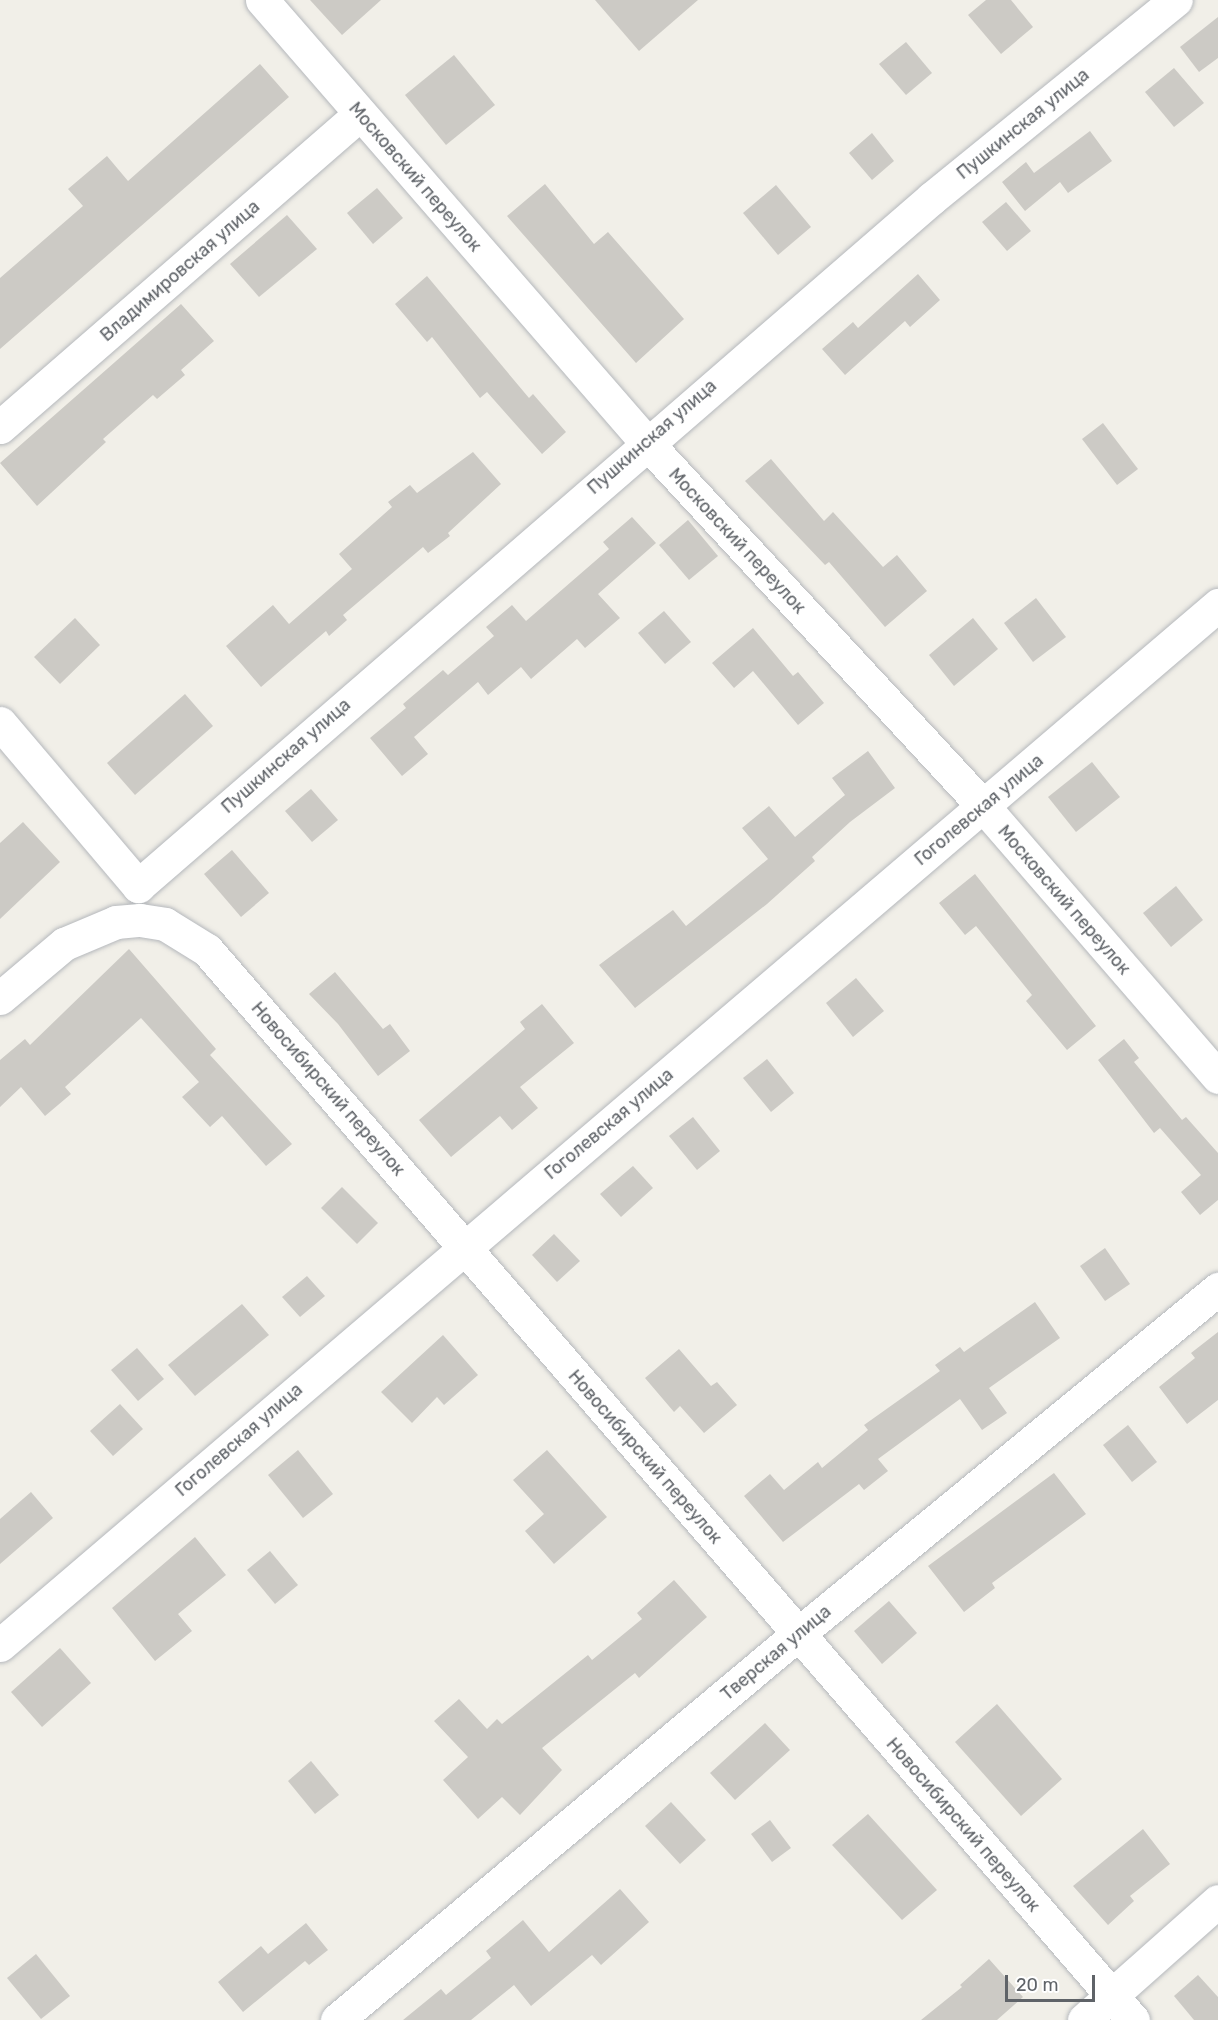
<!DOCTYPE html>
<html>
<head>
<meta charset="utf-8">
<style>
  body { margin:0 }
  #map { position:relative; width:1218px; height:2020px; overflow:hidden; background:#f1efe8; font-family:Rubik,sans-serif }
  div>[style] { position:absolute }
  .building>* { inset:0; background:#cccac5 }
  .roads { filter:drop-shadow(0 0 2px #b5b8bc) drop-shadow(0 0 2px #b5b8bc) }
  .minor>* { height:33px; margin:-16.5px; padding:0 16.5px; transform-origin:16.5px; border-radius:16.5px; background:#fff }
  .tertiary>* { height:33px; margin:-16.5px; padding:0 16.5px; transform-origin:16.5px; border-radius:16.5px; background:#fff }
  span { translate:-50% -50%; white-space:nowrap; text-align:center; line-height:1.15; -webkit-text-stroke:5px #fff; paint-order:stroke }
  .street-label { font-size:18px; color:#5f6368 }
  .scale { position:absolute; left:1005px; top:1975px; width:90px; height:27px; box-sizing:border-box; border:3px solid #5f6368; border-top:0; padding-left:8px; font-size:18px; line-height:21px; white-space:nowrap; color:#5f6368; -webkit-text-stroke:4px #fff; paint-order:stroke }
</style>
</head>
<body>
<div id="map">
  <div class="building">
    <i style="clip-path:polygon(310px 0,381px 0,342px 35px)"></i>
    <i style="clip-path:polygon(595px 0,698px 0,639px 51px)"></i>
    <i style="clip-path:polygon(986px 0,1011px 0,1033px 27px,1001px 54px,968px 15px)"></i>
    <i style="clip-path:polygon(1218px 17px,1218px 58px,1199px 72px,1180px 47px)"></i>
    <i style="clip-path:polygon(906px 42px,932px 73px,906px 95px,879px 64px)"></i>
    <i style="clip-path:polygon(454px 55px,495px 105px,446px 145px,405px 95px)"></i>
    <i style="clip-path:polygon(260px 64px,289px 97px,0 349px,0 278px,83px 206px,68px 189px,107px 156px,128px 181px)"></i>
    <i style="clip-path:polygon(1174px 68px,1204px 103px,1174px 127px,1145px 92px)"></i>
    <i style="clip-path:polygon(1090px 131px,1112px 161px,1068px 193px,1060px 182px,1025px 211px,1002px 182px,1026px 162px,1034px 173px)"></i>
    <i style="clip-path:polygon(872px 133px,894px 161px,872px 180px,849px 153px)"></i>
    <i style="clip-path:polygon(545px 184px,594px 244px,608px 232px,684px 319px,636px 363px,507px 216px)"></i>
    <i style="clip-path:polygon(776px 185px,811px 227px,778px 255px,743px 213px)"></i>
    <i style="clip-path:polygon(377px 188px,403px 218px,373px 244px,347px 213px)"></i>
    <i style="clip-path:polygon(1006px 202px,1031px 231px,1007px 251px,982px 222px)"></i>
    <i style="clip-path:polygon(287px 215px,317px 249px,259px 297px,230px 264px)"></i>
    <i style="clip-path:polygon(918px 274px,940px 300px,910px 327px,905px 321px,845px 375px,822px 349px,853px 322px,858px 328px)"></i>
    <i style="clip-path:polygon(427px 276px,529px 398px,533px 394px,566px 432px,542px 454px,487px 392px,480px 398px,432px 337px,427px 342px,395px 304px)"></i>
    <i style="clip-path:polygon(181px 304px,214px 341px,181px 370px,185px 375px,157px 399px,153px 395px,103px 439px,106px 442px,37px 506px,0 463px)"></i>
    <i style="clip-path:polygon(1103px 423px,1138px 469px,1117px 485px,1082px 439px)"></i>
    <i style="clip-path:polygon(473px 452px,501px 484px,448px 533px,450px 536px,428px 553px,423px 547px,343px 615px,347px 620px,329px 636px,326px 631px,261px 687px,226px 646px,273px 605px,289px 624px,352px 569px,339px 554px,392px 507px,388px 502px,410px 485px,417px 493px)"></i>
    <i style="clip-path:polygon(771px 459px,824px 521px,833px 512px,883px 567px,897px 555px,927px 591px,885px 627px,829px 562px,825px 565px,745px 481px)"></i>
    <i style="clip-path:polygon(632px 517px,656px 543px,598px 594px,620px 618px,585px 648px,577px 639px,531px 679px,521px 667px,488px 695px,478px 682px,414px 737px,428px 754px,402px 776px,370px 738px,406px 708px,403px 704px,443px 670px,448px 675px,494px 636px,486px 627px,512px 605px,526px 621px,609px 549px,603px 542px)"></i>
    <i style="clip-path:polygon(688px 520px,718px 556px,689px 580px,659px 545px)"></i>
    <i style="clip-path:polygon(1036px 598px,1066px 637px,1033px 662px,1004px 623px)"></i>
    <i style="clip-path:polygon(664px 611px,691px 642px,665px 664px,638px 633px)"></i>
    <i style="clip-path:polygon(75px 618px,100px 645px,60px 684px,34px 657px)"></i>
    <i style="clip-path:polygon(973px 618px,998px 649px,954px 686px,929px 655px)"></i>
    <i style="clip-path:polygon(753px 628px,793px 676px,798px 672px,824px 703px,798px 725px,753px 671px,734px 688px,712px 663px)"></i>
    <i style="clip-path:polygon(185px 694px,213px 726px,135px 795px,107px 763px)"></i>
    <i style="clip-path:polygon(868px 751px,895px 788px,850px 822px,812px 857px,815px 861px,767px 904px,635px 1008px,599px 965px,673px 910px,686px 926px,768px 859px,742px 828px,769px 806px,795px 837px,845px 795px,832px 778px)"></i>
    <i style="clip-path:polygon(1092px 762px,1120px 797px,1076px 832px,1048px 797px)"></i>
    <i style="clip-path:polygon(311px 789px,338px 820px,312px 842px,285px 811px)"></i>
    <i style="clip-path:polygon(23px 822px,60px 862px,0 919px,0 843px)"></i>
    <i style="clip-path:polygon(232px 850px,269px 893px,241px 917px,204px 874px)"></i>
    <i style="clip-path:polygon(975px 874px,1096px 1026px,1067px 1050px,1026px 1001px,1032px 995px,976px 926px,965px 935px,939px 903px)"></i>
    <i style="clip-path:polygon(1176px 886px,1203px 920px,1171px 947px,1143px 913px)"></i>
    <i style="clip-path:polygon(129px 949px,216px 1049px,210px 1055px,292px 1144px,266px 1166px,222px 1116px,210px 1127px,182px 1097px,199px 1082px,141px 1018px,65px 1087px,71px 1094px,45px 1116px,21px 1087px,0 1107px,0 1060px,25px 1039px,30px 1045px)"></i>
    <i style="clip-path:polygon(335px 972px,383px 1029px,390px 1024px,410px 1051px,378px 1076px,338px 1024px,309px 994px)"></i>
    <i style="clip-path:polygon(856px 978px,884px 1011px,853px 1037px,826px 1003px)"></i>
    <i style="clip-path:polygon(542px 1004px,574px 1043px,520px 1087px,538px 1108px,512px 1130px,500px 1116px,451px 1157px,419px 1120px,525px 1029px,520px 1022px)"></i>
    <i style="clip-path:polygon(1124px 1039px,1139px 1058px,1134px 1062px,1182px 1120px,1186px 1117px,1218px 1153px,1218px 1200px,1200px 1215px,1181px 1192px,1201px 1175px,1160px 1128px,1154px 1133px,1098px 1060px)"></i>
    <i style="clip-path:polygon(767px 1059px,794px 1093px,771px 1112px,743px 1078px)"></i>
    <i style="clip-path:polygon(693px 1117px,720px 1151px,697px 1170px,669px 1136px)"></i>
    <i style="clip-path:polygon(633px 1166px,653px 1188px,621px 1217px,600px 1194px)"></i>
    <i style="clip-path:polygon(342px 1187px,378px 1223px,357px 1244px,321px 1208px)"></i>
    <i style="clip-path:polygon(554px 1234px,580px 1261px,557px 1282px,532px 1255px)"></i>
    <i style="clip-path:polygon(1105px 1248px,1130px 1284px,1105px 1301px,1080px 1266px)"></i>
    <i style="clip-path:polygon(307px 1276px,325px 1296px,300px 1317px,282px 1297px)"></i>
    <i style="clip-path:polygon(1035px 1302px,1060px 1338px,989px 1388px,1007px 1413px,982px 1430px,960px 1399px,878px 1459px,888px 1471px,864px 1490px,859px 1484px,783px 1542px,744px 1496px,770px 1474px,784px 1490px,818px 1462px,822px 1468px,868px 1430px,864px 1425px,940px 1371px,935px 1365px,960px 1347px,964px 1352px)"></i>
    <i style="clip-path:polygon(242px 1304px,269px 1335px,195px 1396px,168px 1365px)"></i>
    <i style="clip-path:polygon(1218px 1332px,1218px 1400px,1187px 1424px,1159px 1387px,1195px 1358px,1191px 1353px)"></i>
    <i style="clip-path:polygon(443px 1335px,478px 1375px,444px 1405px,437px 1397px,412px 1423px,381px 1392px)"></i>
    <i style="clip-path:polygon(137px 1348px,164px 1379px,138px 1401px,111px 1370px)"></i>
    <i style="clip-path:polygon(679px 1349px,711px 1386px,717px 1382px,737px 1405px,704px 1433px,680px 1406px,674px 1412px,645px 1378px)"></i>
    <i style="clip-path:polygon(120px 1404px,143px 1429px,113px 1456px,90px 1431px)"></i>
    <i style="clip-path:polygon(1128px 1425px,1157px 1462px,1132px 1482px,1103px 1445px)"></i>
    <i style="clip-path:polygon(298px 1450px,333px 1494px,303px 1518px,268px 1475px)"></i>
    <i style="clip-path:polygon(547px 1450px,607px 1517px,554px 1564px,525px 1531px,544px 1514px,513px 1480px)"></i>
    <i style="clip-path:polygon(1054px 1473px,1086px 1514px,992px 1583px,995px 1588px,964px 1612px,928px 1566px)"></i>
    <i style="clip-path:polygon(31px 1492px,53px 1518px,0 1564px,0 1519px)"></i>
    <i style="clip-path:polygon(195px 1537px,226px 1575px,178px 1614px,192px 1631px,155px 1661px,112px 1608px)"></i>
    <i style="clip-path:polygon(270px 1551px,298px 1585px,275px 1604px,247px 1570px)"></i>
    <i style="clip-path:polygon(674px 1580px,707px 1617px,639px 1678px,635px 1673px,542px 1748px,562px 1770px,520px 1815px,502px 1797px,478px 1819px,443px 1780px,468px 1757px,434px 1721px,459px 1699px,487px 1729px,497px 1719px,502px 1724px,588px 1655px,592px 1660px,642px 1619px,637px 1613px)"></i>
    <i style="clip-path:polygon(889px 1601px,917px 1633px,882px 1664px,854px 1631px)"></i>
    <i style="clip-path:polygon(60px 1648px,91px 1683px,42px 1727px,11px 1692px)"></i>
    <i style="clip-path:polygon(997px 1704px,1062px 1779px,1021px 1816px,955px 1742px)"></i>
    <i style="clip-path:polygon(765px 1723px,790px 1750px,735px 1800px,710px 1773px)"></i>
    <i style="clip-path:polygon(311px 1761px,339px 1795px,315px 1814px,288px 1781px)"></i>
    <i style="clip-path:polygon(671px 1802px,706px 1840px,680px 1864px,645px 1826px)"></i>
    <i style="clip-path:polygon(868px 1814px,937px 1890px,902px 1920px,832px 1845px)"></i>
    <i style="clip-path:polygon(770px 1820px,791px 1848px,772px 1862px,751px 1834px)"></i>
    <i style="clip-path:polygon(1143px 1829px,1170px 1864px,1130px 1896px,1134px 1901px,1108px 1925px,1073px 1886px)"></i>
    <i style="clip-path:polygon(620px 1889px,649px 1922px,601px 1965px,592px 1955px,531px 2006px,514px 1985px,471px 2020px,403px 2020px,441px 1989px,446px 1995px,491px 1958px,486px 1951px,523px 1920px,549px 1952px)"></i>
    <i style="clip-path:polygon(306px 1923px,328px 1950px,309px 1965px,305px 1961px,243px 2012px,218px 1982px,261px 1946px,268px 1954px)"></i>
    <i style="clip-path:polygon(36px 1954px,70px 1996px,41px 2019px,7px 1978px)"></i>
    <i style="clip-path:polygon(989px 1959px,1023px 1997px,997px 2020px,921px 2020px,962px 1987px,960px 1985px)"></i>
    <i style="clip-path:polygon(1198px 1975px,1218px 1997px,1218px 2020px,1194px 2020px,1174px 1996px)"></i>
  </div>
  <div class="roads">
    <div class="minor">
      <i style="left:262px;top:0;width:586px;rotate:49.02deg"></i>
      <i style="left:646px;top:442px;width:497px;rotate:47.2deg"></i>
      <i style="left:984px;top:807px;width:357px;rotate:49.1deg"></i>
      <i style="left:0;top:427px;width:477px;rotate:-41deg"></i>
      <i style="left:0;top:723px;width:214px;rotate:49.7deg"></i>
      <i style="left:138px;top:886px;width:1051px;rotate:-40.91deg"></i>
      <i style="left:932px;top:198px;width:314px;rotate:-39.1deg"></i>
      <i style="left:0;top:1645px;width:1602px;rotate:-40.49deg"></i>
      <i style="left:337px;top:2020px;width:601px;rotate:-39.94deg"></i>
      <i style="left:798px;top:1634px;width:544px;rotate:-39.4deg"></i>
      <i style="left:1084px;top:2020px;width:179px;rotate:-41.6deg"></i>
    </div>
    <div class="tertiary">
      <i style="left:0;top:998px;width:84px;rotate:-40.2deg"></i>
      <i style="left:64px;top:944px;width:56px;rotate:-22.9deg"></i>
      <i style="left:116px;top:922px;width:24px;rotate:-5deg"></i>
      <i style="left:140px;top:920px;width:25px;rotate:9deg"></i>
      <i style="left:165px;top:924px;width:49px;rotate:31.8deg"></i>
      <i style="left:207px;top:950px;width:1415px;rotate:49.13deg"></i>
    </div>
  </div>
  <div class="street-label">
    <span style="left:1023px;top:124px;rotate:-39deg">Пушкинская улица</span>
    <span style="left:415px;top:177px;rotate:49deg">Московский переулок</span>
    <span style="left:180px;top:271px;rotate:-41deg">Владимировская улица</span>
    <span style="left:652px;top:437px;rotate:-41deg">Пушкинская улица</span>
    <span style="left:737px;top:541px;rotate:47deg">Московский переулок</span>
    <span style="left:286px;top:756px;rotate:-41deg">Пушкинская улица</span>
    <span style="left:979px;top:810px;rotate:-40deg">Гоголевская улица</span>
    <span style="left:1064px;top:900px;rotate:49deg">Московский переулок</span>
    <span style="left:328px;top:1089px;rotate:49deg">Новосибирский переулок</span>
    <span style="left:609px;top:1124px;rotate:-40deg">Гоголевская улица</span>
    <span style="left:239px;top:1440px;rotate:-41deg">Гоголевская улица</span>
    <span style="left:645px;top:1457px;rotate:49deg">Новосибирский переулок</span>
    <span style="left:776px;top:1653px;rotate:-40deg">Тверская улица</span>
    <span style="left:963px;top:1825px;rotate:49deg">Новосибирский переулок</span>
  </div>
  <div class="scale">20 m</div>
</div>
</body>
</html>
